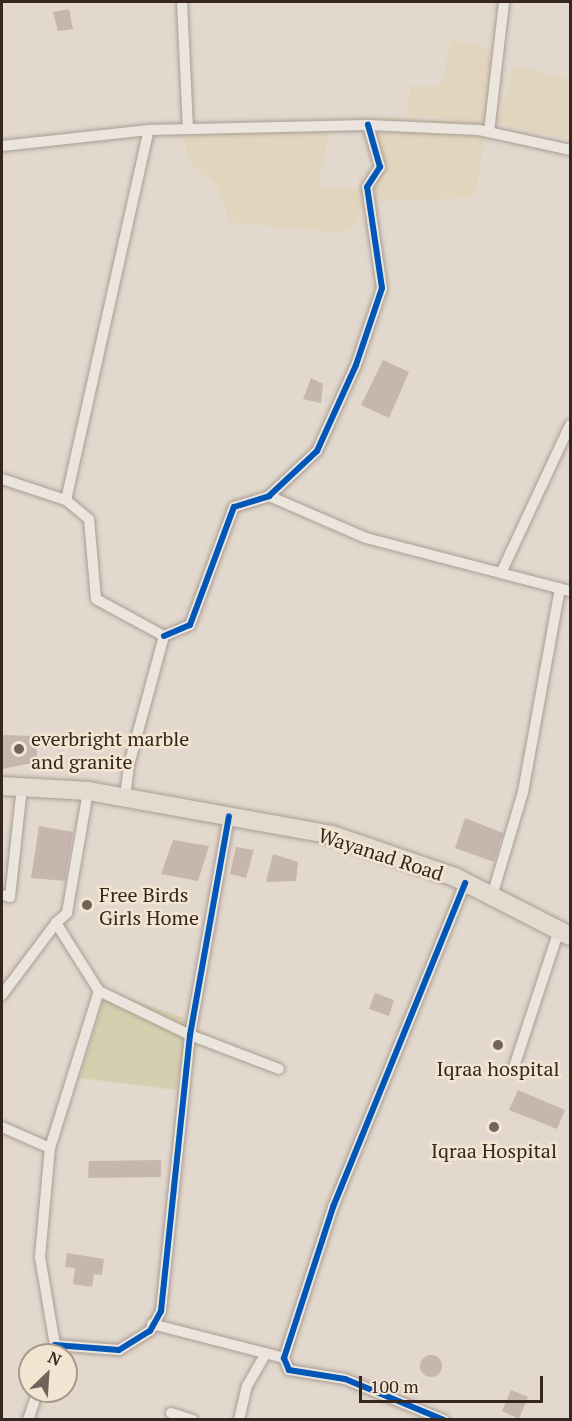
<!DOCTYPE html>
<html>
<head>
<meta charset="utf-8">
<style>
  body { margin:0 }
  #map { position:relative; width:572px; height:1421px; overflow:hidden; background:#e3d8cd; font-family:"PT Serif",serif }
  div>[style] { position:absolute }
  .farmland>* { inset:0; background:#e2d5bd }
  .green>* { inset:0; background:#d5cfaf }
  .building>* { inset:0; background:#c7b6ae }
  .round { border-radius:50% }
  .roads { filter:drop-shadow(0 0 2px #a89e95) drop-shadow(0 0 2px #a89e95) }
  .minor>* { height:10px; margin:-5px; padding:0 5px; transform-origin:5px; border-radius:5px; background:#ece5de }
  .primary>* { height:18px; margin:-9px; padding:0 9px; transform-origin:9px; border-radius:9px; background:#e3dad0 }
  .cycleway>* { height:6px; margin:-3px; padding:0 3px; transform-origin:3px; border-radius:3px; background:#0057b8 }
  .dots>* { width:16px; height:16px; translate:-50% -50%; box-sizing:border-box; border:3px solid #f4e5d2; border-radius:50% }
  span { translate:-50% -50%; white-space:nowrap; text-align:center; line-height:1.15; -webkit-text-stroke:5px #f4e5d2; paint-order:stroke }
  .poi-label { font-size:20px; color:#36261e }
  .left { translate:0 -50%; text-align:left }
  .street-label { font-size:20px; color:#36261e }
  .frame { position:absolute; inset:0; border:3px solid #36261e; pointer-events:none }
  .north { position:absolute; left:18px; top:1343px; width:60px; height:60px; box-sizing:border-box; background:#f4e5d2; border:2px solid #a8998a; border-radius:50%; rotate:25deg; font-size:16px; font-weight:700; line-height:24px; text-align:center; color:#36261e }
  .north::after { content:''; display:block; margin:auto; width:21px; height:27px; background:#73645b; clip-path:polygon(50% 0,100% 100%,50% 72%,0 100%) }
  .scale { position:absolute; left:359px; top:1376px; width:184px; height:27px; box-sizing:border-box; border:3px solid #36261e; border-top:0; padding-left:8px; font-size:18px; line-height:21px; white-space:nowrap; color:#36261e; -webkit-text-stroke:4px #f4e5d2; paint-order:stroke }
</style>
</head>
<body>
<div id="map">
  <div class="farmland">
    <i style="clip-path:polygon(450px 39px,489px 49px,496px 63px,476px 191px,471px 198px,375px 201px,369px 174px,382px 150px,369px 121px,394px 117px,467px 123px,427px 115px,407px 117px,410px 86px,439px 86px,444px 77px)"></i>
    <i style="clip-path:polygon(520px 66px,570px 80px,570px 139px,498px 123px,512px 71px)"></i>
    <i style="clip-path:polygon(330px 128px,318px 187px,366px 189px,357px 224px,342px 233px,229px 222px,218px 186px,192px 166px,181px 132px)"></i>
  </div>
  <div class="green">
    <i style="clip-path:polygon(106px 991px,191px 1020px,176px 1090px,80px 1078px)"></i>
  </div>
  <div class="building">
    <i style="clip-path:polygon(69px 9px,73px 29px,58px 31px,53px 12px)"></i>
    <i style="clip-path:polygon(383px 360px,409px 372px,389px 418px,361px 405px)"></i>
    <i style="clip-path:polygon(311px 378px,323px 384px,321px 403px,303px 399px)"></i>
    <i style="clip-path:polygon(2px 735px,37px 736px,37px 762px,2px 769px)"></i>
    <i style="clip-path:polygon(465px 818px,503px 833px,494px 862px,455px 848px)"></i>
    <i style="clip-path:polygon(39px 826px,73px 832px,65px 881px,31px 878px)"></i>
    <i style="clip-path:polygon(173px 840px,209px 846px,198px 881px,161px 874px)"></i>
    <i style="clip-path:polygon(236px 847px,254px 850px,246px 878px,230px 874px)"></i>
    <i style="clip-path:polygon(273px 854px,298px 862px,296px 881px,266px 882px)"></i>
    <i style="clip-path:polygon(375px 993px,394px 1000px,389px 1016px,369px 1009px)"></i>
    <i style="clip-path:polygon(518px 1090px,565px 1110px,557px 1129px,509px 1110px)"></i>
    <i style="clip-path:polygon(161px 1160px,161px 1177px,88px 1178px,89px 1161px)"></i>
    <i style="clip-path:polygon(67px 1253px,104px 1259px,102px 1275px,94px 1274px,92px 1287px,73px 1284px,75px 1268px,65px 1267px)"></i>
    <i class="round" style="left:420px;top:1355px;width:22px;height:22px"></i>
    <i style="clip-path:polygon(511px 1390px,528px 1397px,519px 1419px,502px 1411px)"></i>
  </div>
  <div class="roads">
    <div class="minor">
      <i style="left:182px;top:2px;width:126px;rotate:87.3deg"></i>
      <i style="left:489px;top:132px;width:131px;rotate:-83.4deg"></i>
      <i style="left:2px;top:146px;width:148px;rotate:-6.2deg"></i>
      <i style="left:149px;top:130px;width:219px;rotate:-1.3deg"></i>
      <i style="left:368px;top:125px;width:111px;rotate:2.6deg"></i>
      <i style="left:479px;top:130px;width:93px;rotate:12.4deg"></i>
      <i style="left:2px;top:479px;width:67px;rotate:18.2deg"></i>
      <i style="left:66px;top:500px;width:30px;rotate:40deg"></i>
      <i style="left:89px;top:519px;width:80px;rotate:85deg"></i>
      <i style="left:96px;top:599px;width:77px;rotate:28.6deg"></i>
      <i style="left:164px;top:636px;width:134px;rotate:105.2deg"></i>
      <i style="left:129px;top:765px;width:33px;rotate:97deg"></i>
      <i style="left:269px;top:496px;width:106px;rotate:23.4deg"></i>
      <i style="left:366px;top:538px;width:211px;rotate:14.6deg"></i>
      <i style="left:66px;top:500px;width:379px;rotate:-77.4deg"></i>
      <i style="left:501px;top:573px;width:163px;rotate:-65deg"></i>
      <i style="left:164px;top:636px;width:28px;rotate:-23deg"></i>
      <i style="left:190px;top:625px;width:126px;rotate:-69.6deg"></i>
      <i style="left:234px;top:507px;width:37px;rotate:-17deg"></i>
      <i style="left:269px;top:496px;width:66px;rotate:-43.2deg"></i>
      <i style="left:317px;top:451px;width:94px;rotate:-65.6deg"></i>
      <i style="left:356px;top:365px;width:81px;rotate:-71.3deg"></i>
      <i style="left:382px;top:288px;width:102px;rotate:-98.4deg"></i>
      <i style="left:367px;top:187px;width:24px;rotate:-57deg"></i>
      <i style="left:380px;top:167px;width:44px;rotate:-105.9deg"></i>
      <i style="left:2px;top:895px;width:8px;rotate:14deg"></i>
      <i style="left:10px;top:897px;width:111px;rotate:-83.8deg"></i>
      <i style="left:492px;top:896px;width:109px;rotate:-73.4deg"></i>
      <i style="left:523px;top:792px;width:207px;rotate:-79.7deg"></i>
      <i style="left:56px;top:923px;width:15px;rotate:-42deg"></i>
      <i style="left:67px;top:913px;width:124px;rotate:-80.2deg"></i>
      <i style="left:2px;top:995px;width:90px;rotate:-53.1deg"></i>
      <i style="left:56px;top:923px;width:80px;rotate:57.7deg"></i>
      <i style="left:99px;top:991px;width:101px;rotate:25.8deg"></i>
      <i style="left:190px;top:1035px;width:95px;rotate:20.9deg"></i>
      <i style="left:514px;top:1067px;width:144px;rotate:-71.8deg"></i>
      <i style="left:2px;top:1127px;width:52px;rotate:23.6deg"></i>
      <i style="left:152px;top:1324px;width:136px;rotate:14.4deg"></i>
      <i style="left:55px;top:1345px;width:89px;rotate:-99.7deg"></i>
      <i style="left:40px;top:1257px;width:109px;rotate:-84.8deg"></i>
      <i style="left:50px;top:1148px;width:164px;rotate:-72.7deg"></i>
      <i style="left:52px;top:1355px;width:10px;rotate:-73deg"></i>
      <i style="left:55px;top:1345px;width:64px;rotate:4.5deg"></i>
      <i style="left:119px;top:1350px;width:36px;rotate:-32deg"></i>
      <i style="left:150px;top:1331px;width:23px;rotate:-61deg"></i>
      <i style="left:161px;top:1311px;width:278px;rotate:-84deg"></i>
      <i style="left:190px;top:1035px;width:222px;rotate:-79.9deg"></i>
      <i style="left:171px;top:1413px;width:23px;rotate:18deg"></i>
      <i style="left:28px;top:1420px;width:31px;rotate:-71deg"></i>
      <i style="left:239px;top:1420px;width:35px;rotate:-77deg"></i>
      <i style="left:247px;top:1386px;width:38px;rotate:-60deg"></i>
      <i style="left:444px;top:1420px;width:107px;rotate:-157.5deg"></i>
      <i style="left:345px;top:1379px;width:57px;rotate:-170.9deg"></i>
      <i style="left:289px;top:1370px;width:13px;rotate:-113deg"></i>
      <i style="left:284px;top:1358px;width:159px;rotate:-72deg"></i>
      <i style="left:333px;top:1207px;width:350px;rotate:-67.8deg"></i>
    </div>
    <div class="primary">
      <i style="left:2px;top:786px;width:86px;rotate:3.3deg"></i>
      <i style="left:88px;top:791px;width:248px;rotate:10.2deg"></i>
      <i style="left:332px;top:835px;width:130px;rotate:18.9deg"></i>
      <i style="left:455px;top:877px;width:129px;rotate:27.2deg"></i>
    </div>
  </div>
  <div class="cycleway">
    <i style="left:164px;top:636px;width:28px;rotate:-23deg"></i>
    <i style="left:190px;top:625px;width:126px;rotate:-69.6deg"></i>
    <i style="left:234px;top:507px;width:37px;rotate:-17deg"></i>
    <i style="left:269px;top:496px;width:66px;rotate:-43.2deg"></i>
    <i style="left:317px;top:451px;width:94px;rotate:-65.6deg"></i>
    <i style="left:356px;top:365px;width:81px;rotate:-71.3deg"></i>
    <i style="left:382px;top:288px;width:102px;rotate:-98.4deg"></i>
    <i style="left:367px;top:187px;width:24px;rotate:-57deg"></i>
    <i style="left:380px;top:167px;width:44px;rotate:-105.9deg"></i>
    <i style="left:52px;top:1355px;width:10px;rotate:-73deg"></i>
    <i style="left:55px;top:1345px;width:64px;rotate:4.5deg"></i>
    <i style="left:119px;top:1350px;width:36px;rotate:-32deg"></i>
    <i style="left:150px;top:1331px;width:23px;rotate:-61deg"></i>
    <i style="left:161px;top:1311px;width:278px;rotate:-84deg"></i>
    <i style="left:190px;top:1035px;width:222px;rotate:-79.9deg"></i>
    <i style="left:444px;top:1420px;width:107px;rotate:-157.5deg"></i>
    <i style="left:345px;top:1379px;width:57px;rotate:-170.9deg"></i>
    <i style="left:289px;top:1370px;width:13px;rotate:-113deg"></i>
    <i style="left:284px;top:1358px;width:159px;rotate:-72deg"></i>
    <i style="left:333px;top:1207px;width:350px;rotate:-67.8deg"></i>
  </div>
  <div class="dots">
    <i style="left:19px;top:749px;background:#73645b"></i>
    <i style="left:87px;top:905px;background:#73645b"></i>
    <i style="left:498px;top:1045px;background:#73645b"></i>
    <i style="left:494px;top:1127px;background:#73645b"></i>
  </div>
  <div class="poi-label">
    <span class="left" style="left:31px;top:750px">everbright marble<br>and granite</span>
    <span class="left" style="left:99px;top:906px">Free Birds<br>Girls Home</span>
    <span style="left:498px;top:1068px">Iqraa hospital</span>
    <span style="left:494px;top:1150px">Iqraa Hospital</span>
  </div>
  <div class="street-label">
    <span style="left:381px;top:854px;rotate:18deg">Wayanad Road</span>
  </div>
  <div class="frame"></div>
  <div class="north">N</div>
  <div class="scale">100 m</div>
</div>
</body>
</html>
